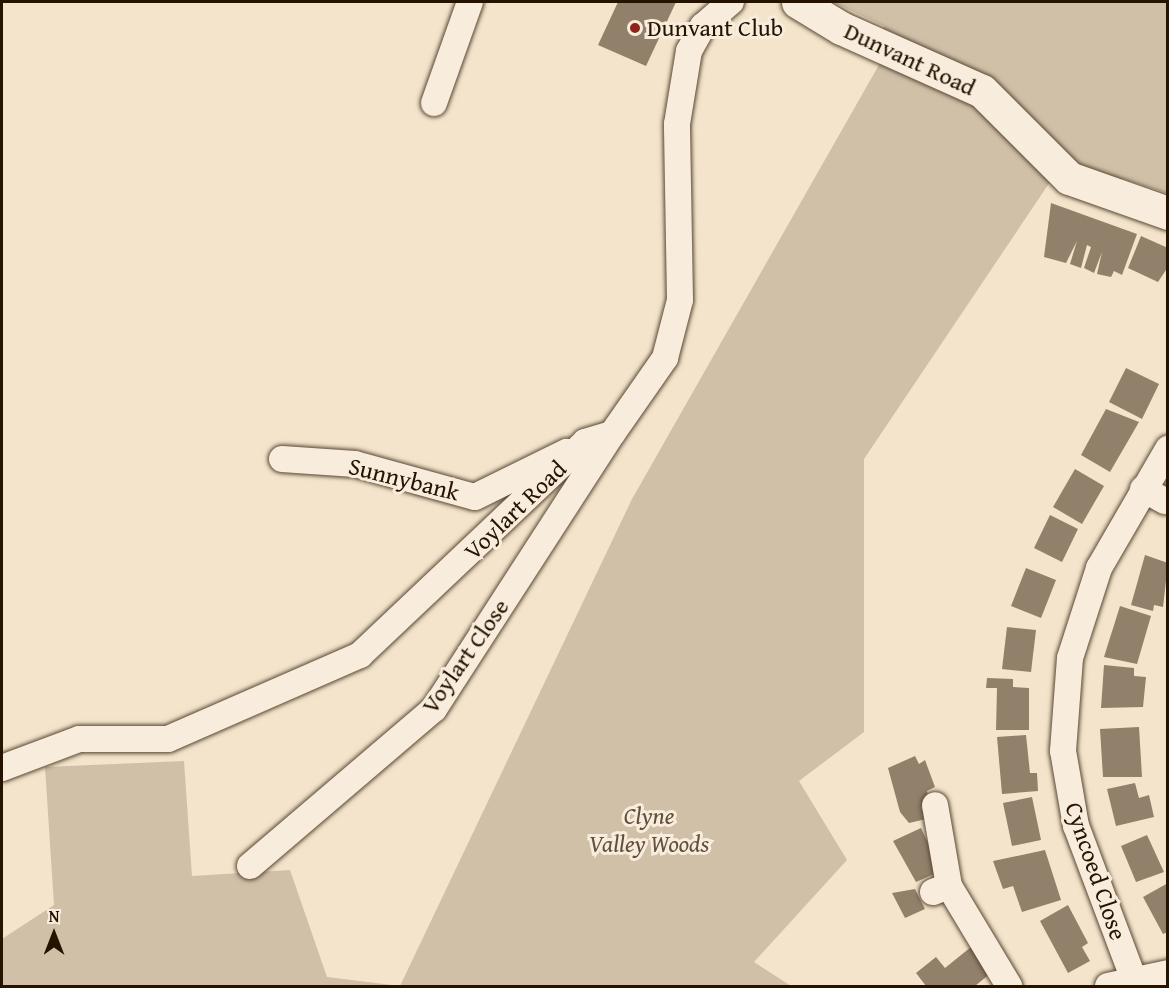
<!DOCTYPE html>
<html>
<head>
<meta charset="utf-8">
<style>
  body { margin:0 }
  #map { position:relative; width:1169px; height:988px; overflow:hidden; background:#f4e4cb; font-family:"Gentium Book Plus",serif }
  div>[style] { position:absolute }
  .green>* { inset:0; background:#d1c0a8 }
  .building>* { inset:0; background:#91806a }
  .roads { filter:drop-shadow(0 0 2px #594733) drop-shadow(0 0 2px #594733) }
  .minor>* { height:26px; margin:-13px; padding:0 13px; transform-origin:13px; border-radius:13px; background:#f8eddd }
  .secondary>* { height:33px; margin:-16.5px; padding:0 16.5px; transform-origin:16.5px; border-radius:16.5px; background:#f8eddd }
  .dots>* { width:16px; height:16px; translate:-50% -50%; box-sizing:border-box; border:3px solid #f8eddd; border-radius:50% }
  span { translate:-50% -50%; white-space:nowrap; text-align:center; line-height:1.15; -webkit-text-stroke:6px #f8eddd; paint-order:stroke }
  .poi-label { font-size:24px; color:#251300 }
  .left { translate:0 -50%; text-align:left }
  .street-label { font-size:24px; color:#251300 }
  .park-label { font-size:24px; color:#61503b; font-style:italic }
  .frame { position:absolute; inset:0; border:3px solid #251300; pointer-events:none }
  .north { position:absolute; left:24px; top:904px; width:60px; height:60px; -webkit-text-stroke:4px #f8eddd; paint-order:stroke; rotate:0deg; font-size:16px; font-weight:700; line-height:24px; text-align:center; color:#251300 }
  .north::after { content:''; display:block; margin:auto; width:21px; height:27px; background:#251300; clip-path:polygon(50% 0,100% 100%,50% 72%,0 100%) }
</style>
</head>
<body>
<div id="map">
  <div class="green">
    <i style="clip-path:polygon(833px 2px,1167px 2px,1167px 193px,1124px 179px,1052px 179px,864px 459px,864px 732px,799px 781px,847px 860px,754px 962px,791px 986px,2px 986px,2px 939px,54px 905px,45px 767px,184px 761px,192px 876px,290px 870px,327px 977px,400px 986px,632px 499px,880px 63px,884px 26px)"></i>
  </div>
  <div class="building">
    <i style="clip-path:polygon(618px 2px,676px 2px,646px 66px,598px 45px)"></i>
    <i style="clip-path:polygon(1051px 203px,1137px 234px,1122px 275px,1114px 271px,1111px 277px,1097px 274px,1102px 252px,1094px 273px,1084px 268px,1091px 247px,1087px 245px,1081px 268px,1070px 264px,1077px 241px,1066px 263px,1044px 257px)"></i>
    <i style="clip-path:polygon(1141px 236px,1168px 248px,1168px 267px,1158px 282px,1128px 268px)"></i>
    <i style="clip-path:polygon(1126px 368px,1159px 384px,1142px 419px,1109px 402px)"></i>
    <i style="clip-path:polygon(1106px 409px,1139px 422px,1110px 472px,1081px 455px)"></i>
    <i style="clip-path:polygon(1075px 469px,1104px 486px,1082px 524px,1053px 507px)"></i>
    <i style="clip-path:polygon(1050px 515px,1078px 529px,1062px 562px,1034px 548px)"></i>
    <i style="clip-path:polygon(1145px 555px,1168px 563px,1163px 607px,1154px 605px,1153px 611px,1131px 605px)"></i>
    <i style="clip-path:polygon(1026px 568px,1056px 580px,1041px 618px,1011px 606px)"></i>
    <i style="clip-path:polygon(1120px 606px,1151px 616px,1137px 664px,1104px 657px)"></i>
    <i style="clip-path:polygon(1007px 627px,1036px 630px,1031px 672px,1002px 669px)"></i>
    <i style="clip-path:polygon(1104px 665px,1134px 668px,1134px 676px,1146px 677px,1143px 707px,1101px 708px)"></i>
    <i style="clip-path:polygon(987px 678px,1013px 679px,1013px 687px,1029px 688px,1029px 730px,996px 730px,997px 688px,986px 688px)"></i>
    <i style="clip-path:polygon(1139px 727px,1142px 777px,1103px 777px,1100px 729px)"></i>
    <i style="clip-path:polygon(1026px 735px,1030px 773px,1037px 773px,1038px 791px,1002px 794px,997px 737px)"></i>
    <i style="clip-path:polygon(915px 756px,919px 764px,925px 760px,935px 787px,927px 791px,930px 804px,921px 807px,926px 819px,909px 823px,900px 812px,888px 768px)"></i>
    <i style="clip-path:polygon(1135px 783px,1139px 798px,1149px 795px,1154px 817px,1116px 826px,1107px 789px)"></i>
    <i style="clip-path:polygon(1032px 797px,1041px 840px,1012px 846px,1003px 803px)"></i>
    <i style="clip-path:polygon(921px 828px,941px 871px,916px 882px,893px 841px)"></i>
    <i style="clip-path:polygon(1147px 835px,1164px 872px,1136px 882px,1121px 846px)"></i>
    <i style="clip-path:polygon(1045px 850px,1061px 900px,1022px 912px,1013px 886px,1003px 889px,993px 861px)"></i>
    <i style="clip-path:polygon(1168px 883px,1168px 932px,1163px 934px,1143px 897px)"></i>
    <i style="clip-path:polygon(915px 889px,925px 909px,905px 918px,892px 893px)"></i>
    <i style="clip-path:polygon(1068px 905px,1088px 943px,1082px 947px,1090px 961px,1068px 973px,1040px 921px)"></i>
    <i style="clip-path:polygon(971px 947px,991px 973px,975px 986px,926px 986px,916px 973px,936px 957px,945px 968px)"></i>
  </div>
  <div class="roads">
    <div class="minor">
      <i style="left:434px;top:103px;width:107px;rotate:-70.4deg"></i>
      <i style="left:282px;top:459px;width:73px;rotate:3.9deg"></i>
      <i style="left:355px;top:464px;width:124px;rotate:15.4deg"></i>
      <i style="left:475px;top:497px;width:102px;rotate:-26.3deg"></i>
      <i style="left:1143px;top:489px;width:25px;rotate:29deg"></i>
      <i style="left:2px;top:768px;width:82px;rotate:-20.6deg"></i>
      <i style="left:79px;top:739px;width:89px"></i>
      <i style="left:168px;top:739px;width:210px;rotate:-23.6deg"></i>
      <i style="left:360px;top:655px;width:310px;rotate:-43.4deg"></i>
      <i style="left:585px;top:442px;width:28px;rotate:-17deg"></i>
      <i style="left:612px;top:434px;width:93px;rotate:-55.1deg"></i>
      <i style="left:665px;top:358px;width:60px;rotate:-75.5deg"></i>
      <i style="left:680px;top:300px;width:176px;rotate:-91deg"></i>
      <i style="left:677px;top:124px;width:74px;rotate:-80.7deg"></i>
      <i style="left:689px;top:51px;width:29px;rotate:-61deg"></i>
      <i style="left:703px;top:26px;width:37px;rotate:-41deg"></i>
      <i style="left:250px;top:866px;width:242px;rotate:-40.5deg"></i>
      <i style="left:434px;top:709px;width:328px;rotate:-57.1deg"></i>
      <i style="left:949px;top:886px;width:117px;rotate:59deg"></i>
      <i style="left:933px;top:892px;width:17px;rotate:-21deg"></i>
      <i style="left:949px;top:886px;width:82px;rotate:-99.8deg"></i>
      <i style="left:1134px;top:980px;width:165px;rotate:-110.6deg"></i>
      <i style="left:1076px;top:826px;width:76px;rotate:-99.8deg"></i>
      <i style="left:1063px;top:751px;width:93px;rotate:-85.7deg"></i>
      <i style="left:1070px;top:658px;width:95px;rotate:-72.1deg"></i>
      <i style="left:1099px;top:568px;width:138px;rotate:-59.9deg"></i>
      <i style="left:1108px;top:986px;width:61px;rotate:-12.2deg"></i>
    </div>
    <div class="secondary">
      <i style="left:798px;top:2px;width:50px;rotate:31.2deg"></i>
      <i style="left:841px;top:28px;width:154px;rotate:24.1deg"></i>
      <i style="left:982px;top:91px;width:123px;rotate:45deg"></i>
      <i style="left:1069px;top:178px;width:105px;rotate:19.5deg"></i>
    </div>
  </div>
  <div class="dots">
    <i style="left:635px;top:28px;background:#8f2418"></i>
  </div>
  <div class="poi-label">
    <span class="left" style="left:647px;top:28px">Dunvant Club</span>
  </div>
  <div class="street-label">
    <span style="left:910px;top:59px;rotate:25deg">Dunvant Road</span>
    <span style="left:404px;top:479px;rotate:14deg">Sunnybank</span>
    <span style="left:515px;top:510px;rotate:-44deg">Voylart Road</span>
    <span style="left:465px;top:656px;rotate:-55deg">Voylart Close</span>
    <span style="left:1096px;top:871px;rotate:71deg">Cyncoed Close</span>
  </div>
  <div class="park-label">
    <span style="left:649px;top:830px">Clyne<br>Valley Woods</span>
  </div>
  <div class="frame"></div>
  <div class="north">N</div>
</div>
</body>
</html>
